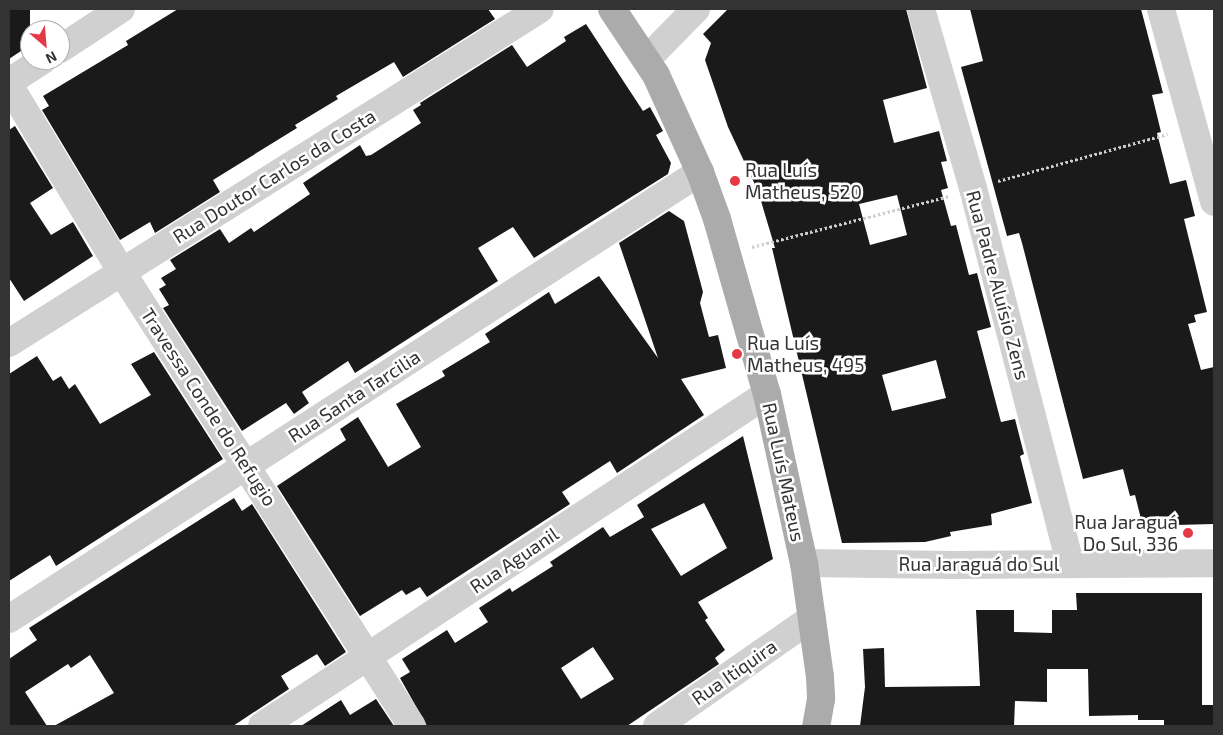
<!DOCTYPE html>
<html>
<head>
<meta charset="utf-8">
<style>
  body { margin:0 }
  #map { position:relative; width:1223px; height:735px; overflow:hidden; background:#fff; font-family:"Exo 2",sans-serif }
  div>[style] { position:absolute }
  .building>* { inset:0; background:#1a1a1a }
  .path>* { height:3px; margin-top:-1.5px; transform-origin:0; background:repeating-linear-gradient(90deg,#cdcdcd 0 2.5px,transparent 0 5px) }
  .minor>* { height:28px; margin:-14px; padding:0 14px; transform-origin:14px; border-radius:14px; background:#d0d0d0 }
  .major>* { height:28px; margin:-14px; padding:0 14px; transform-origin:14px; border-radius:14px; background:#ababab }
  .dots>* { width:14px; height:14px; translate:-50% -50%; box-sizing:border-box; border:2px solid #fff; border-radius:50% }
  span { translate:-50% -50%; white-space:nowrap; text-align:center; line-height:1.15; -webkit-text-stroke:5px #fff; paint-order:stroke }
  .poi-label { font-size:19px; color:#333 }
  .left { translate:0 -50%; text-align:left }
  .right { translate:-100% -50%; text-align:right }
  .street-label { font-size:19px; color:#333 }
  .frame { position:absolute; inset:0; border:10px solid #333; pointer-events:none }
  .north { position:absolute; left:20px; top:20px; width:50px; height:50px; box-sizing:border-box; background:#fff; border:1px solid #adadad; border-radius:50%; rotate:153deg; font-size:14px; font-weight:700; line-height:20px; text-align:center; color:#333 }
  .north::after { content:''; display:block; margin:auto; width:18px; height:22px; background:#e63946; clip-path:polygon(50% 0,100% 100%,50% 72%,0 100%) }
</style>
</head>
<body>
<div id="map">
  <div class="building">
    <i style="clip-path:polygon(9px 9px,30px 9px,30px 45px,9px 59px)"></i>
    <i style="clip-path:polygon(178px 9px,488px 9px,495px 19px,403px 77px,394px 62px,336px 96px,338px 99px,295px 125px,297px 128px,213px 180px,220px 192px,155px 233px,150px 222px,120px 240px,42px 110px,49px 106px,43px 96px,128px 45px,126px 41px)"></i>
    <i style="clip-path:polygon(evenodd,728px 9px,906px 9px,927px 88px,883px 100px,894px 143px,939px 131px,947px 161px,941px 162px,948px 188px,941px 190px,951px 226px,956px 225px,969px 275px,977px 273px,991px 327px,977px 331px,1001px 422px,1015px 419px,1024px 454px,1020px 456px,1032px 503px,991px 514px,992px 525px,950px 532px,951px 536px,925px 542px,842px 543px,772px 248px,775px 248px,758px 191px,728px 127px,705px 60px,711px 43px,703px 34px,728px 9px,897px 195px,907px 235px,870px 245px,859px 204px,897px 195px,728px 9px,936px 360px,946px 398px,892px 411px,882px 375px,936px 360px)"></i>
    <i style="clip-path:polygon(970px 9px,1141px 9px,1163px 93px,1152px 95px,1161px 132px,1157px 133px,1170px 184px,1186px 180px,1195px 216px,1184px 219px,1207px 312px,1194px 315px,1196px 322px,1188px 324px,1201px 370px,1214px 367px,1214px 524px,1176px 525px,1148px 532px,1147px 526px,1143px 527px,1135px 495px,1130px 496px,1123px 469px,1083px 479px,1022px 243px,1019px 233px,1007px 236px,961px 67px,983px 61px)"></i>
    <i style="clip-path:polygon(586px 24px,643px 111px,650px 107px,663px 131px,656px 135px,671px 163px,668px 174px,534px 258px,513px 227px,478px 248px,498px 281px,355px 373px,348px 361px,302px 392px,309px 403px,294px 414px,286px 403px,242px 431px,163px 308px,169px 305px,159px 289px,166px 285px,161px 278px,176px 269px,170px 260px,220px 229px,229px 243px,251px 228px,254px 232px,310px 194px,303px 183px,360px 145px,366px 156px,371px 155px,421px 123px,413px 110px,421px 105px,420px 103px,512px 45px,527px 67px,566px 41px,564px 37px)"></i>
    <i style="clip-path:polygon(15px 126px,53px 188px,30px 203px,51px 235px,73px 222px,93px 256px,24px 301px,9px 278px,9px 130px)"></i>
    <i style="clip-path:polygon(669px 211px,684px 221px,703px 292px,700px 303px,709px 337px,718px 335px,726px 368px,681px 379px,704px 415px,617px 473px,610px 461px,562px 492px,570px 504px,427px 597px,420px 587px,406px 595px,402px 590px,360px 616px,277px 486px,346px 440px,340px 429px,358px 417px,388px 467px,421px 447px,396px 404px,445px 376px,442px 371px,490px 342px,485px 334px,549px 292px,555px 304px,599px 276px,658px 358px,619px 243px)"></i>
    <i style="clip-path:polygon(154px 352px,223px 459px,56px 566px,50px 555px,9px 581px,9px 374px,37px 356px,53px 381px,61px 376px,69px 389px,75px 384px,100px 424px,151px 395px,131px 364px)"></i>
    <i style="clip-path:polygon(evenodd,743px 436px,773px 559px,698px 602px,708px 618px,705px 620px,725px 650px,715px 658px,719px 664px,627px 726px,427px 726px,400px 678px,410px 672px,402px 659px,447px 630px,455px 643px,488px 622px,479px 608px,510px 588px,512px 592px,553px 566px,550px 562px,603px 527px,610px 537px,644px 517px,637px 505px,743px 436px,704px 503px,727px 548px,681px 576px,651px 529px,704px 503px,743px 436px,593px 647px,614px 679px,581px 699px,561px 668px,593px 647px)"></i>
    <i style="clip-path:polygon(234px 498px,242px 511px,252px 504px,346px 652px,325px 666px,317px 654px,281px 676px,289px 689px,233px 726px,54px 726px,114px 693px,90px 655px,71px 668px,68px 664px,25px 692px,47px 726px,9px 726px,9px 659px,37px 640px,29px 628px)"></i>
    <i style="clip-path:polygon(1076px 593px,1202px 593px,1202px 705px,1214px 705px,1214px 726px,1164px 726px,1164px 720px,1138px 720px,1138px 715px,1089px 716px,1088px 669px,1047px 669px,1047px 702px,1015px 701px,1014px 726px,860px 726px,865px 687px,863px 649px,884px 648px,885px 687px,980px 686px,976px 610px,1014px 610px,1014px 632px,1052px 633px,1052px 610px,1077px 610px)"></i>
    <i style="clip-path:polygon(376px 699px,394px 726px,301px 726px,341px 700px,350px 715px)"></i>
  </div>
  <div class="path">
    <i style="left:998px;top:181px;width:176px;rotate:-15.5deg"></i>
    <i style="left:752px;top:247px;width:203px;rotate:-14.5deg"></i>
  </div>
  <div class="minor">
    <i style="left:921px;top:9px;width:186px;rotate:73.8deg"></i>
    <i style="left:973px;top:188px;width:387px;rotate:75.5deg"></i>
    <i style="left:1161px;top:9px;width:200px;rotate:74.6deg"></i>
    <i style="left:60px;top:49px;width:73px;rotate:-33.3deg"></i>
    <i style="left:647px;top:59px;width:70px;rotate:-45.6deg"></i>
    <i style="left:9px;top:82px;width:40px;rotate:-32.9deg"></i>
    <i style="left:9px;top:85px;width:217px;rotate:58.9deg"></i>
    <i style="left:121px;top:271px;width:540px;rotate:57.4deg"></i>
    <i style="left:9px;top:343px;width:627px;rotate:-32.17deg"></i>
    <i style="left:804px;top:563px;width:150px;rotate:0.8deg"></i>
    <i style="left:954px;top:565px;width:260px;rotate:-0.4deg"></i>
    <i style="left:9px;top:619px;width:823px;rotate:-32.9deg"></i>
    <i style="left:262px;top:726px;width:604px;rotate:-33.32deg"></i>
    <i style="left:657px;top:726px;width:189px;rotate:-34.9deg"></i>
  </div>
  <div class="major">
    <i style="left:612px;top:9px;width:79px;rotate:56.3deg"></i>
    <i style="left:656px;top:75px;width:107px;rotate:65.6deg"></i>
    <i style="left:700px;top:172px;width:50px;rotate:70.1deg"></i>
    <i style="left:717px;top:219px;width:182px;rotate:74.1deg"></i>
    <i style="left:767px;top:394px;width:173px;rotate:77.7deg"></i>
    <i style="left:804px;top:563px;width:115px;rotate:82deg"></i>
    <i style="left:820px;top:677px;width:22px;rotate:87deg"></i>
    <i style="left:821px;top:699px;width:27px;rotate:100deg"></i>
  </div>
  <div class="dots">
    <i style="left:735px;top:181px;background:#e63946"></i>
    <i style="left:737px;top:354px;background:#e63946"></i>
    <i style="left:1188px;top:533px;background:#e63946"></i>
  </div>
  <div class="poi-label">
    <span class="left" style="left:745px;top:181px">Rua Luís<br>Matheus, 520</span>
    <span class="left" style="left:747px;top:354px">Rua Luís<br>Matheus, 495</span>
    <span class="right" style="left:1178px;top:533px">Rua Jaraguá<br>Do Sul, 336</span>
  </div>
  <div class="street-label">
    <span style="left:274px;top:176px;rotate:-32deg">Rua Doutor Carlos da Costa</span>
    <span style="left:998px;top:285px;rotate:75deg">Rua Padre Aluísio Zens</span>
    <span style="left:354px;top:396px;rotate:-33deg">Rua Santa Tarcilia</span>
    <span style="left:209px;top:407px;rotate:57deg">Travessa Conde do Refugio</span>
    <span style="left:784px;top:472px;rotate:78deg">Rua Luís Mateus</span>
    <span style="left:514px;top:560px;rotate:-34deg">Rua Aguanil</span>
    <span style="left:979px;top:564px">Rua Jaraguá do Sul</span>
    <span style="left:734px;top:672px;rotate:-35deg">Rua Itiquira</span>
  </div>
  <div class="frame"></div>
  <div class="north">N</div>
</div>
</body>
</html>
